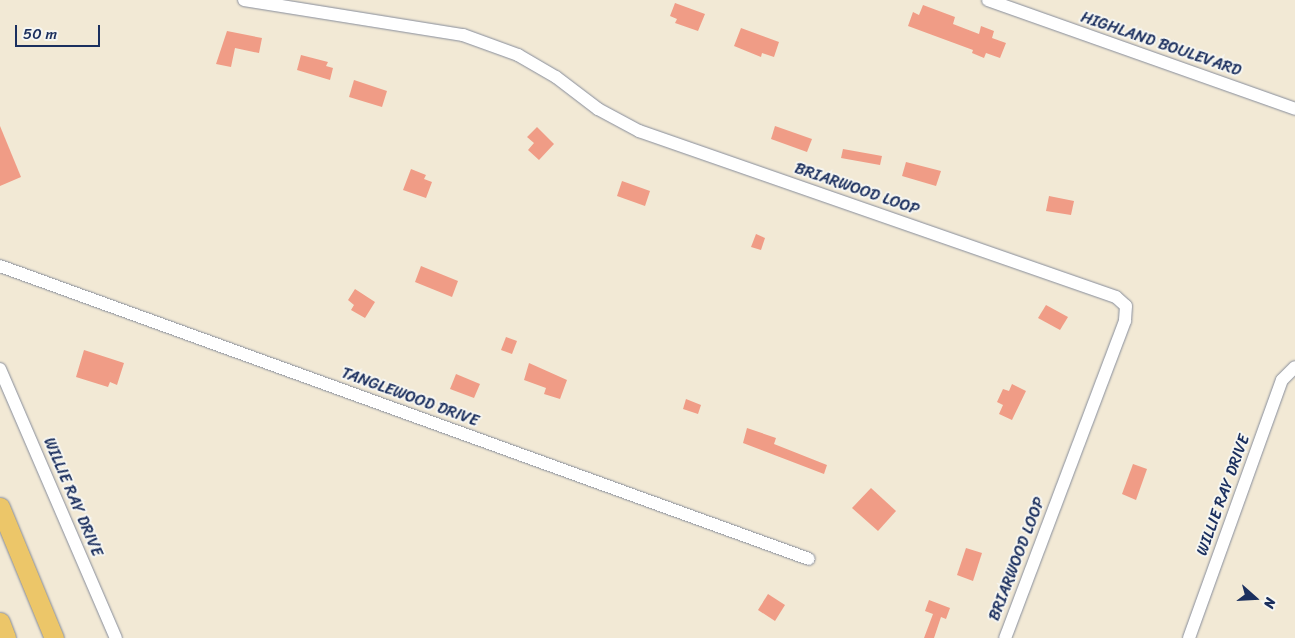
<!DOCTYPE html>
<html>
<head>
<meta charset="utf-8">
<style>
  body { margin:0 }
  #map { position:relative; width:1295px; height:638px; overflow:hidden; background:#f2e9d5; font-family:Sriracha,sans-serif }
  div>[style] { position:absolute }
  .building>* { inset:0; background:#f09c86 }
  .roads { filter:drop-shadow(0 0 1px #868c9a) drop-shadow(0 0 1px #868c9a) }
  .minor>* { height:12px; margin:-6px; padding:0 6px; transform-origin:6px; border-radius:6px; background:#fff }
  .highway>* { height:19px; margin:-9.5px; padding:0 9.5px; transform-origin:9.5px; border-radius:9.5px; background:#ecc669 }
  span { translate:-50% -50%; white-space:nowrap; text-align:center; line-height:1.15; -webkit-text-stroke:4px #f6f6f2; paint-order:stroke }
  .street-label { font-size:16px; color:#1b2f5e }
  .north { position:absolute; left:1230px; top:573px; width:50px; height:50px; -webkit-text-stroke:4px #f6f6f2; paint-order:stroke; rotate:109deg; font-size:14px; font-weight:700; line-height:20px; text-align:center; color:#1b2f5e }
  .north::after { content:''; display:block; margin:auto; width:18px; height:22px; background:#1b2f5e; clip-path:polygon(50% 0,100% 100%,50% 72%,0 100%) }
  .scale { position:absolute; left:15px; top:25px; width:85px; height:22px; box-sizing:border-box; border:2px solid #1b2f5e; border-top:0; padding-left:6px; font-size:15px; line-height:18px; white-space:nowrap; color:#1b2f5e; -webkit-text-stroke:4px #f6f6f2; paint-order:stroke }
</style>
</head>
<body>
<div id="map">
  <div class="building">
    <i style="clip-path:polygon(675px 3px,705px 14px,698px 31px,675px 23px,677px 19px,670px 16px)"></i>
    <i style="clip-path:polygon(923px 5px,955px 17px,953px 24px,979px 34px,981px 26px,994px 31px,992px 38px,1006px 43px,1000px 58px,986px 53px,984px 58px,972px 53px,973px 50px,908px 26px,913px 12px,919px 15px)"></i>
    <i style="clip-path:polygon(741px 28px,779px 42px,774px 57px,762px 53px,761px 57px,734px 46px)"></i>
    <i style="clip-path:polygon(227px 31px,262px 38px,259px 53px,235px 48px,231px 67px,216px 64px)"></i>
    <i style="clip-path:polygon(301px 55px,328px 62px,326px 66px,333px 68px,330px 80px,297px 70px)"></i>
    <i style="clip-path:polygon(354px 80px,387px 91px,382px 107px,349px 97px)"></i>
    <i style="clip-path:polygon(0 126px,21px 177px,0 186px)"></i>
    <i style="clip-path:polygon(775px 126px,812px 139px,807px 152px,771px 139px)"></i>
    <i style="clip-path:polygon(537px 127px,554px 144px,539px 160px,528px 150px,534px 143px,527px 137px)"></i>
    <i style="clip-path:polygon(843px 149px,882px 156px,880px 165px,841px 158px)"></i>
    <i style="clip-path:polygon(906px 162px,941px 171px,936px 186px,902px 176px)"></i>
    <i style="clip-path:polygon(411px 169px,426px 175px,424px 179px,432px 182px,426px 198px,403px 190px)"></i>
    <i style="clip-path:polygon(622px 181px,650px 191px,645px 206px,617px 196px)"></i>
    <i style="clip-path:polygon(1049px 196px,1074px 201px,1071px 215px,1046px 211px)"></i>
    <i style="clip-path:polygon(756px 234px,765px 238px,761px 250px,751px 247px)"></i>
    <i style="clip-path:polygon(421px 266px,458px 281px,452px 297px,415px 282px)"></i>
    <i style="clip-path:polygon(355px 289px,375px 302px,365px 318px,351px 310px,354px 305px,348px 300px)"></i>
    <i style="clip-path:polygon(1046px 305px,1068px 317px,1060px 330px,1038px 318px)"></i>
    <i style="clip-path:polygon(506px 337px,517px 341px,512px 354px,501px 350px)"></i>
    <i style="clip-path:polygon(84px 350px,124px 363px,117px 385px,110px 382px,108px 387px,76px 377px)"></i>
    <i style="clip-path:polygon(529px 363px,567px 380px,560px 399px,544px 394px,546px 388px,524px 380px)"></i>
    <i style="clip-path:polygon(456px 374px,480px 384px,474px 398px,450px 389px)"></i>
    <i style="clip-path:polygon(1012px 384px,1026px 391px,1012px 420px,999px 414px,1003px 405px,997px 402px,1003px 389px,1009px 391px)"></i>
    <i style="clip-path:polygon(686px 399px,701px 405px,698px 414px,683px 409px)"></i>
    <i style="clip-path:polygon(747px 428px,776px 438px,774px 444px,827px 465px,824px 474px,743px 443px)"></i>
    <i style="clip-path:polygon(1133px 464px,1147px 469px,1136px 500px,1122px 494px)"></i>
    <i style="clip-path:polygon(871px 488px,896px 511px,878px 531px,852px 508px)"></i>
    <i style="clip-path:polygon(966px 548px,982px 553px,973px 581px,957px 575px)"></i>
    <i style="clip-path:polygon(768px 594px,785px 605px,775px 621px,758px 610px)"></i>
    <i style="clip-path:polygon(929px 600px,950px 608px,946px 619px,941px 617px,934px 638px,924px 638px,933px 614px,925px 611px)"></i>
  </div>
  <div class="roads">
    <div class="minor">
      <i style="left:244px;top:0;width:222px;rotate:9.1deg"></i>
      <i style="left:463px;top:35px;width:59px;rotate:20deg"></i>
      <i style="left:518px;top:55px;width:44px;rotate:30.1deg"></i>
      <i style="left:556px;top:77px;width:53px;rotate:37.3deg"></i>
      <i style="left:598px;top:109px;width:47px;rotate:28.2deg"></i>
      <i style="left:639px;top:131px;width:505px;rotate:19.19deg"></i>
      <i style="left:1116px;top:297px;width:13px;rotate:42deg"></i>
      <i style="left:1126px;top:306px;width:15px;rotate:94deg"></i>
      <i style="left:1125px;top:321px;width:339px;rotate:110.7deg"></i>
      <i style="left:988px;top:0;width:326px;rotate:19.5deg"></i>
      <i style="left:0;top:266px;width:860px;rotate:19.91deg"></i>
      <i style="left:0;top:369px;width:293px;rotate:66.7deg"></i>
      <i style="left:1189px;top:638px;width:274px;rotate:-70.2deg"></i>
      <i style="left:1282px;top:380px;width:18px;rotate:-45deg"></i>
    </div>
    <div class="highway">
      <i style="left:0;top:507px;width:142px;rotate:67.6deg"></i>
      <i style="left:0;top:622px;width:17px;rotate:69deg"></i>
    </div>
  </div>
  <div class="street-label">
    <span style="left:1161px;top:44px;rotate:19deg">HIGHLAND BOULEVARD</span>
    <span style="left:857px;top:189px;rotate:19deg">BRIARWOOD LOOP</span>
    <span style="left:410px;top:397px;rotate:20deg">TANGLEWOOD DRIVE</span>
    <span style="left:1223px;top:495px;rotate:-70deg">WILLIE RAY DRIVE</span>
    <span style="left:73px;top:497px;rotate:67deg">WILLIE RAY DRIVE</span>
    <span style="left:1017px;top:559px;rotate:-69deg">BRIARWOOD LOOP</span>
  </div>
  <div class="north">N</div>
  <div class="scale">50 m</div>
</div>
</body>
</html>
